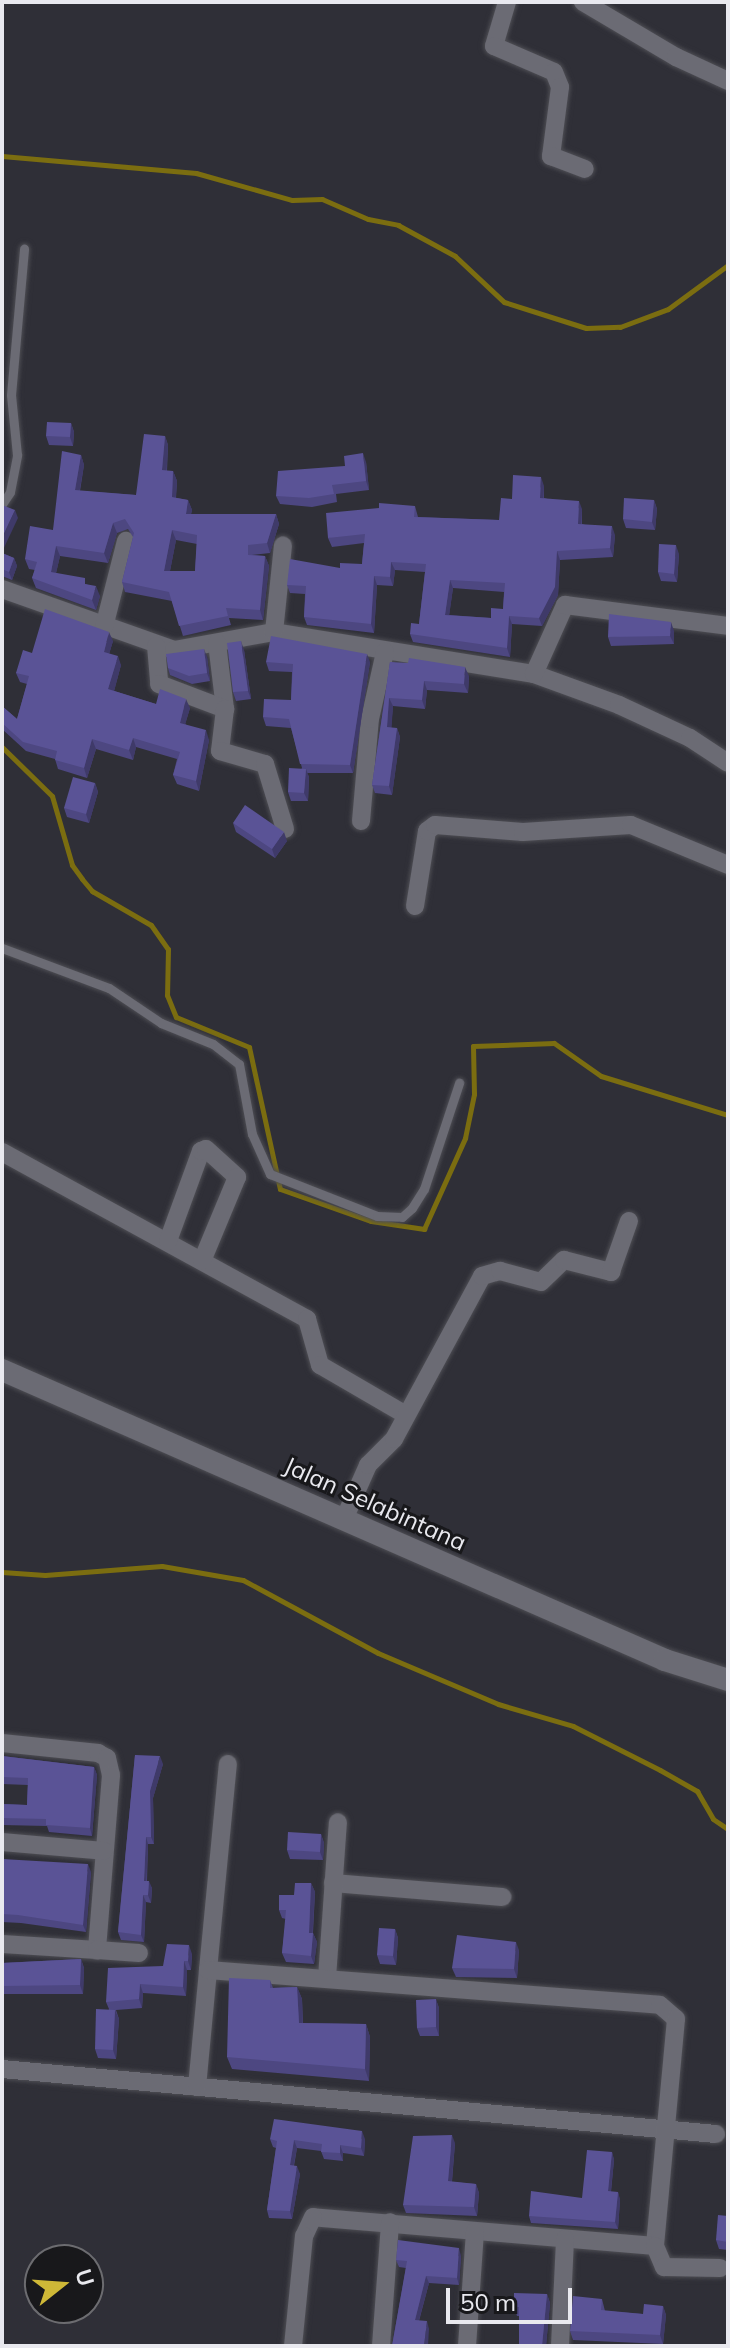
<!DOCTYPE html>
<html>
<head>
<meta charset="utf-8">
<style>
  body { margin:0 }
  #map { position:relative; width:730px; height:2348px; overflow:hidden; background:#2f2f37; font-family:Mulish,sans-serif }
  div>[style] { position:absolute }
  .stream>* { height:5px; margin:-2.5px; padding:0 2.5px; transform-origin:2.5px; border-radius:2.5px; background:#7b6d10 }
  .roads { filter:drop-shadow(0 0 2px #4e4e54) drop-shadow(0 0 2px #4e4e54) }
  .service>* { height:9px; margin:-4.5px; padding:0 4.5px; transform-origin:4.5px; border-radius:4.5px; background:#6b6b74 }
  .minor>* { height:18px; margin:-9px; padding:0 9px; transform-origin:9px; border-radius:9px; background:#6b6b74 }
  .tertiary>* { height:22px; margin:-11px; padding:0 11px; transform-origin:11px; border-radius:11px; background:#6b6b74 }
  .wall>* { inset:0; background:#4d4781 }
  .shaded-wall>* { inset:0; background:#3f3a69 }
  .building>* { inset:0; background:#5a5396 }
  span { translate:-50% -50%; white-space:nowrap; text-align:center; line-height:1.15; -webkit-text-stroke:6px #18181b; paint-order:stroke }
  .street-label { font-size:24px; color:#e9e9ef }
  .frame { position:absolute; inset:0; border:4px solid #e9e9ef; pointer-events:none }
  .north { position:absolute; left:24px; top:2244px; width:80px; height:80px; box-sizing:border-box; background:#18181b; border:2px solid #6c6c70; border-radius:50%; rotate:73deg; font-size:22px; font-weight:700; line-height:32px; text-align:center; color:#e9e9ef }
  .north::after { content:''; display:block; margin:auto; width:28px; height:36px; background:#ceb837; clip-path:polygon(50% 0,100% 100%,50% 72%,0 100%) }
  .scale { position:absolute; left:446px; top:2288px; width:126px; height:36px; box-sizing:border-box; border:4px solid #e9e9ef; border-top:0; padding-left:10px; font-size:24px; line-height:28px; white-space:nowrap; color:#e9e9ef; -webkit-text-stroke:6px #18181b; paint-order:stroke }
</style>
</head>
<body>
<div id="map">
  <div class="stream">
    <i style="left:2px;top:156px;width:195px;rotate:5deg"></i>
    <i style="left:196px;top:173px;width:100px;rotate:15.7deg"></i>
    <i style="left:292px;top:200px;width:30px;rotate:-2deg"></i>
    <i style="left:322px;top:199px;width:50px;rotate:23.5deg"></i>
    <i style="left:368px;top:219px;width:31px;rotate:11deg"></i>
    <i style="left:398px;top:225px;width:65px;rotate:28.5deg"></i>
    <i style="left:455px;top:256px;width:67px;rotate:43.2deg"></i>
    <i style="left:504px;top:302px;width:86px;rotate:17.6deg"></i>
    <i style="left:586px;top:328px;width:34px;rotate:-2deg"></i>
    <i style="left:620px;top:327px;width:51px;rotate:-20.6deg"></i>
    <i style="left:668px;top:309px;width:74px;rotate:-36.3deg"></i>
    <i style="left:2px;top:747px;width:70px;rotate:44.4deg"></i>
    <i style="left:52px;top:796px;width:72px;rotate:73.8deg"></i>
    <i style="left:72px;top:865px;width:17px;rotate:54deg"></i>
    <i style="left:82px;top:879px;width:16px;rotate:50deg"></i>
    <i style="left:92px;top:891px;width:68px;rotate:30deg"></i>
    <i style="left:151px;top:925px;width:29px;rotate:55deg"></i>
    <i style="left:168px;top:949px;width:46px;rotate:91.2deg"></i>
    <i style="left:167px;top:995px;width:24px;rotate:68deg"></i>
    <i style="left:176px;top:1017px;width:79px;rotate:22.3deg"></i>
    <i style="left:249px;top:1047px;width:145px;rotate:77.7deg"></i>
    <i style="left:280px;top:1189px;width:96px;rotate:19.4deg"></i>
    <i style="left:371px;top:1221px;width:54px;rotate:8.6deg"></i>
    <i style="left:424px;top:1229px;width:100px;rotate:-65.7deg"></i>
    <i style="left:465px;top:1138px;width:45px;rotate:-78.4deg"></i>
    <i style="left:474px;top:1094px;width:48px;rotate:-91.2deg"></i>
    <i style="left:473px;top:1046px;width:81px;rotate:-2.1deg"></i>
    <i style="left:554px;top:1043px;width:57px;rotate:35.1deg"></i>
    <i style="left:601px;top:1076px;width:133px;rotate:17.1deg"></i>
    <i style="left:2px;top:1572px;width:43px;rotate:4deg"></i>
    <i style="left:45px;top:1575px;width:117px;rotate:-4.4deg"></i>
    <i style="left:162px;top:1566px;width:82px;rotate:9.8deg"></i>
    <i style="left:243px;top:1580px;width:153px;rotate:28.4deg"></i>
    <i style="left:378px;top:1653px;width:130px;rotate:23deg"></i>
    <i style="left:498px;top:1704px;width:78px;rotate:16.3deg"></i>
    <i style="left:573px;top:1726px;width:97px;rotate:26.8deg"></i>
    <i style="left:660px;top:1770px;width:43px;rotate:29.6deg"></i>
    <i style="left:697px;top:1791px;width:32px;rotate:60deg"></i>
    <i style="left:713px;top:1819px;width:18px;rotate:34deg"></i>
  </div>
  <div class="roads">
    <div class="service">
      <i style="left:2px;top:504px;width:14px;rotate:-56deg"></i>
      <i style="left:10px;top:492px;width:38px;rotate:-79deg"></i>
      <i style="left:17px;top:455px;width:60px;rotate:-95.7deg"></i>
      <i style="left:11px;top:395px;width:147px;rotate:-84.9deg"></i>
      <i style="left:2px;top:948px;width:114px;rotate:20.5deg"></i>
      <i style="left:109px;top:988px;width:63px;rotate:33.9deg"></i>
      <i style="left:161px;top:1023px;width:56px;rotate:22deg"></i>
      <i style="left:213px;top:1044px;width:33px;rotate:38deg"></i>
      <i style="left:239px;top:1064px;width:71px;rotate:79.5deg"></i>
      <i style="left:252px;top:1134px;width:44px;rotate:65.8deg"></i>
      <i style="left:270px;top:1174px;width:115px;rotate:21.4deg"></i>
      <i style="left:377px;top:1216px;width:25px;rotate:2deg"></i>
      <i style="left:402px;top:1217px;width:13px;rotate:-42deg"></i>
      <i style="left:412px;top:1208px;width:22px;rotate:-58deg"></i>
      <i style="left:424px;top:1189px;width:112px;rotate:-71.7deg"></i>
    </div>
    <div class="minor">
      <i style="left:507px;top:2px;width:46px;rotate:106.5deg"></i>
      <i style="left:494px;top:46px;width:65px;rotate:23.4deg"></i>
      <i style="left:554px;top:72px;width:16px;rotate:68deg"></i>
      <i style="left:560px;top:87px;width:70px;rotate:97.4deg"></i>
      <i style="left:551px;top:156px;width:36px;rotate:21deg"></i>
      <i style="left:583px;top:2px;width:108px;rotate:30.6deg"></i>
      <i style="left:676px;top:57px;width:57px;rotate:24.8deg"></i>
      <i style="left:2px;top:589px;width:182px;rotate:19.5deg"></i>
      <i style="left:174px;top:650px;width:102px;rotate:-10.2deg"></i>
      <i style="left:274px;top:632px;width:263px;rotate:9.2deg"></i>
      <i style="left:534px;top:674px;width:90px;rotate:20deg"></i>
      <i style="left:619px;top:705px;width:78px;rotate:24.9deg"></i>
      <i style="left:690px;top:738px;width:45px;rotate:33.3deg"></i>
      <i style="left:104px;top:627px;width:89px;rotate:-75.7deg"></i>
      <i style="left:274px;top:632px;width:87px;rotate:-84.1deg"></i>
      <i style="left:217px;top:643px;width:66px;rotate:83.1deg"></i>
      <i style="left:156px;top:646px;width:38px;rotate:85deg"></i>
      <i style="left:159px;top:684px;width:71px;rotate:20.7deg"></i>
      <i style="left:225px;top:709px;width:42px;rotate:96.8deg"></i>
      <i style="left:220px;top:751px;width:47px;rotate:16.1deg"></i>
      <i style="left:265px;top:764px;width:68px;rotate:72.9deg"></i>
      <i style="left:534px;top:674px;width:76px;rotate:-65.8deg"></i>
      <i style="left:565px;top:605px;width:164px;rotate:7.3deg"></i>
      <i style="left:361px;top:821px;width:102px;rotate:-85deg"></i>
      <i style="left:370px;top:719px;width:69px;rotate:-77.4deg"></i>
      <i style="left:415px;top:906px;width:76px;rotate:-80.9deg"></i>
      <i style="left:427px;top:831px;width:10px;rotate:-37deg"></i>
      <i style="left:435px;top:825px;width:88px;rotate:4.5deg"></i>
      <i style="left:523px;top:832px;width:108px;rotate:-3.7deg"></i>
      <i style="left:631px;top:825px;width:105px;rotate:22.4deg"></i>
      <i style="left:2px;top:1152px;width:348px;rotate:28.7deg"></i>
      <i style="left:307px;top:1319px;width:48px;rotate:74.2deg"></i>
      <i style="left:320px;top:1365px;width:99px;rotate:30.2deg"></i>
      <i style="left:168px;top:1241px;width:96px;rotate:-69.9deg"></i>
      <i style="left:201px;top:1151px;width:5px;rotate:-22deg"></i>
      <i style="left:206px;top:1149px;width:42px;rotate:42.1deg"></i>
      <i style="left:237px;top:1177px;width:91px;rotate:112.6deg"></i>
      <i style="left:345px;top:1517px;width:57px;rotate:-66.1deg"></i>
      <i style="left:368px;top:1465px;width:37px;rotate:-45deg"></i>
      <i style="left:394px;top:1439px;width:185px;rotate:-61.6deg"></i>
      <i style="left:482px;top:1276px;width:19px;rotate:-16deg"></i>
      <i style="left:500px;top:1271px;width:42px;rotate:15deg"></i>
      <i style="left:541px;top:1282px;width:32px;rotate:-44deg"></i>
      <i style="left:564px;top:1260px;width:49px;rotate:14.3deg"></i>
      <i style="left:611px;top:1272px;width:54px;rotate:-70.6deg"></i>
      <i style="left:2px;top:1743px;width:97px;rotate:5.9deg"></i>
      <i style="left:98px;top:1753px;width:10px;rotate:29deg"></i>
      <i style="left:107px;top:1758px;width:17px;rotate:77deg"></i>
      <i style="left:111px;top:1775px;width:176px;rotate:94.6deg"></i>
      <i style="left:97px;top:1950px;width:95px;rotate:-176.4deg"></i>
      <i style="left:2px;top:1842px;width:102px;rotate:5deg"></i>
      <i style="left:333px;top:1883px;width:170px;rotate:4.7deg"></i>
      <i style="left:97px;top:1950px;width:42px;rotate:4.1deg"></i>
      <i style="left:208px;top:1970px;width:207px;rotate:-84.5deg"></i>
      <i style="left:327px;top:1978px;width:156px;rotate:-86deg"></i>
      <i style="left:2px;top:2069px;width:717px;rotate:5.2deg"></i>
      <i style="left:197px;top:2087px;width:118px;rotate:-84.6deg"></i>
      <i style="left:208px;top:1970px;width:453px;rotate:4.4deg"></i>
      <i style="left:660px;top:2005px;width:21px;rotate:41deg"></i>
      <i style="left:676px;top:2019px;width:228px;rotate:95.3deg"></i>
      <i style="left:655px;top:2246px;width:343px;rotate:-175.2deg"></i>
      <i style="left:313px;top:2217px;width:21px;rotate:115deg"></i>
      <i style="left:304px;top:2236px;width:111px;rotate:95.7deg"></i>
      <i style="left:655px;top:2246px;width:23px;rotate:67deg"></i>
      <i style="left:664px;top:2267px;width:56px;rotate:1deg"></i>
      <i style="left:381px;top:2346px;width:124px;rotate:-85.8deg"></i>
      <i style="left:467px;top:2346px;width:115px;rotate:-86deg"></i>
      <i style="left:560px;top:2346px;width:107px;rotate:-87.3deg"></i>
    </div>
    <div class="tertiary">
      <i style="left:2px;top:1370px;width:724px;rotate:23.62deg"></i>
      <i style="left:665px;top:1660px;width:66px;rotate:17.6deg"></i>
    </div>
  </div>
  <div class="wall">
    <i style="clip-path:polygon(71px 423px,74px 432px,73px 446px,49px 445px,46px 436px)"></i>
    <i style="clip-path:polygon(evenodd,165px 436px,168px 445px,167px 471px,173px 471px,177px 481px,176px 498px,188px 500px,192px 510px,191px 514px,276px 514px,279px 524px,270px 553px,252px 555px,265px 556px,269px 566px,263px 620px,229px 618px,231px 625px,183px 636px,172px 601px,125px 592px,122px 582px,133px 537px,128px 529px,117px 533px,108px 563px,60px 556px,56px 573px,88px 585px,100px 596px,96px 610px,36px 588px,32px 578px,35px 570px,29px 569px,25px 559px,53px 530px,81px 455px,84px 465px,80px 491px,136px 495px,165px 436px,176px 540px,197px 544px,195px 571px,170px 571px,176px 540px)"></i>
    <i style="clip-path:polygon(366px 462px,369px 490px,336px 494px,337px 502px,312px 507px,280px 504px,276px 496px,345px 466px)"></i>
    <i style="clip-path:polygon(evenodd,544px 486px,544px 498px,582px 509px,582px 524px,615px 535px,613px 557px,560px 560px,558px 595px,542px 626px,512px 624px,510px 657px,413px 642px,410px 634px,419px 624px,425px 572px,395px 570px,393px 586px,377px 585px,374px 633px,307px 625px,304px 617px,305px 594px,290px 593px,287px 585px,340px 568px,362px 564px,364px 543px,332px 547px,328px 538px,415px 506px,418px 517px,499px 520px,512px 499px,544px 486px,453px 588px,504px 592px,503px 609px,491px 618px,449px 615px,453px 588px)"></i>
    <i style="clip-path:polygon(654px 500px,657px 509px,655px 530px,626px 528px,623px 519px)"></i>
    <i style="clip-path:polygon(2px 553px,14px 558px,17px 566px,12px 580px,2px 576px)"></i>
    <i style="clip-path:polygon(679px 554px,677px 582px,661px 581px,658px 572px)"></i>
    <i style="clip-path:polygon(674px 631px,674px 644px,611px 646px,608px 637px)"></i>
    <i style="clip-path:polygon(113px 641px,109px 654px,121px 665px,114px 691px,156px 704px,190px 708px,185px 724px,209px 740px,199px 791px,177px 784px,173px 775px,177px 759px,136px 747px,133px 760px,96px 749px,87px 778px,58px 769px,55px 759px,26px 751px,2px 729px,2px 706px,17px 719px,27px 684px,20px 682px,16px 673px,32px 653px)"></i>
    <i style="clip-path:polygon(244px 650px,251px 699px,236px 701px,233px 692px)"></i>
    <i style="clip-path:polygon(207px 657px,210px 681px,192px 684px,170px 675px,168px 668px)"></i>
    <i style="clip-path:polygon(266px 662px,370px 662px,353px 773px,307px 773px,309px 777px,308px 801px,291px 801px,288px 792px,302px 768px,291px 728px,266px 726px,263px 717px,291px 700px,292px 672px,269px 671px)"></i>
    <i style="clip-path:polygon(390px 662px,469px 676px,468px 693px,427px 690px,425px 709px,393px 706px,391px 728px,397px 728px,400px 737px,392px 795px,375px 793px,372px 785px)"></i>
    <i style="clip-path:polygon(95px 783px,98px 792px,89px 823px,67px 817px,64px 808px)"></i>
    <i style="clip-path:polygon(233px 823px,287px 841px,275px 858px,236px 832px)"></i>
    <i style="clip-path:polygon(135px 1755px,163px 1764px,153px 1798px,154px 1844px,148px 1844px,147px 1881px,152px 1888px,151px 1903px,146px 1902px,144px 1942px,121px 1940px,118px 1932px)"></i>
    <i style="clip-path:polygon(2px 1756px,94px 1767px,97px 1775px,92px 1836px,49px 1832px,47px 1826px,2px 1825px,2px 1804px,27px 1805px,28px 1785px,2px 1784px)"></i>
    <i style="clip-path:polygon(321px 1834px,324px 1843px,323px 1860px,290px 1859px,287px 1850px)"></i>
    <i style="clip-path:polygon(2px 1859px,91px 1872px,86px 1932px,21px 1923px,2px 1922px)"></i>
    <i style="clip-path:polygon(311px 1883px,315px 1892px,313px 1933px,317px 1942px,314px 1964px,286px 1962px,282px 1953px,286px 1919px,282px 1918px,279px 1910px,294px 1895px)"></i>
    <i style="clip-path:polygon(395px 1929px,398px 1938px,396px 1965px,380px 1964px,377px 1955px)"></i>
    <i style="clip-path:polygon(519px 1950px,517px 1978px,456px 1977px,452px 1968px)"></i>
    <i style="clip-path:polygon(192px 1954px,191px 1970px,187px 1970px,186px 1996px,143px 1993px,142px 2008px,116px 2010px,119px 2019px,116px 2059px,98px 2058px,95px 2049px,109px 2009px,106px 2002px,163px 1966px)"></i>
    <i style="clip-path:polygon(81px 1959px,84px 1968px,83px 1994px,2px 1994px,2px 1963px)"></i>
    <i style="clip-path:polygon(270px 1980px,273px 1988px,297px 1987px,302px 1999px,303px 2023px,366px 2024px,370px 2037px,369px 2081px,232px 2069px,227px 2057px)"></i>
    <i style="clip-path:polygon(436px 2000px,439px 2008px,439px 2036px,420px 2036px,417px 2028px)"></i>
    <i style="clip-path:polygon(270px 2139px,365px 2139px,364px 2156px,343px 2153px,343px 2161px,324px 2159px,321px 2151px,297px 2148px,294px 2166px,300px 2174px,292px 2219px,269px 2218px,267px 2210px,276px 2148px,273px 2147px)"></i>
    <i style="clip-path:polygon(455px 2143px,452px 2182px,476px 2184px,479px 2193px,477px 2216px,406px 2213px,403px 2205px)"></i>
    <i style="clip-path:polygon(612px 2152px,614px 2160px,611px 2192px,618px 2192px,620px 2200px,618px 2229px,531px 2223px,529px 2216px,582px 2198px)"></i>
    <i style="clip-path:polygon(728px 2216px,728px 2250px,719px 2249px,716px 2240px)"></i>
    <i style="clip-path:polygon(461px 2256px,459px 2285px,429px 2283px,419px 2321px,429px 2329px,392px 2346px,406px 2268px,399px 2267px,396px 2260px)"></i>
    <i style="clip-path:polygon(547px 2294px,550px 2303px,546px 2346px,519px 2346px,519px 2316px,517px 2316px,514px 2307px)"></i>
    <i style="clip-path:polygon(602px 2299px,605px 2311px,643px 2314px,663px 2306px,666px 2315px,663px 2344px,573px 2340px,570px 2331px)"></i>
  </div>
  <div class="shaded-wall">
    <i style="clip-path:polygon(71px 423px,74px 432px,73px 446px,70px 437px)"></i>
    <i style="clip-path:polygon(165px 436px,168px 445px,166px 480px,162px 470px)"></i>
    <i style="clip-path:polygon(363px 453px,366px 462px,369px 490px,366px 481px)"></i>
    <i style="clip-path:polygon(81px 455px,84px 465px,78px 500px,75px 490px)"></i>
    <i style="clip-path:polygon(173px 471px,177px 481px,175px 507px,172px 497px)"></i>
    <i style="clip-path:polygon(541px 477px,544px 486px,543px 507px,540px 498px)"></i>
    <i style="clip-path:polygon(188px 500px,192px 510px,189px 523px,186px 514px)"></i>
    <i style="clip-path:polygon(654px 500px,657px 509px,655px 530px,652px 522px)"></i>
    <i style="clip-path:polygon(579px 501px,582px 509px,581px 533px,578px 524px)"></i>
    <i style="clip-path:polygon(15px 510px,18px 518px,2px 552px,2px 538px)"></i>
    <i style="clip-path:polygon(276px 514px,279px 524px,270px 553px,267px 543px)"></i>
    <i style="clip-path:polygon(113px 523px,117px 533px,108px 563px,104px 553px)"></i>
    <i style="clip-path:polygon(612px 526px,615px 535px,613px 557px,610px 548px)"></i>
    <i style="clip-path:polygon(172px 530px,176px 540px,168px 581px,164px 571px)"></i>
    <i style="clip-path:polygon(676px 545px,679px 554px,677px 582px,674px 574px)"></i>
    <i style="clip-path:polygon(56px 546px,60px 556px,54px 582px,51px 572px)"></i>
    <i style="clip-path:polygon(557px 551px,560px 560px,558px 595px,542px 626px,539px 618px)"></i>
    <i style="clip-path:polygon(265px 556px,269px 566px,263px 620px,260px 610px)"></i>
    <i style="clip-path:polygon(14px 558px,17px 566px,12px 580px,9px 572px)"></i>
    <i style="clip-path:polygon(391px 562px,395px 570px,393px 586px,390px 577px)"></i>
    <i style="clip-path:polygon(374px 576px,377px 585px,374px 633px,371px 624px)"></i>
    <i style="clip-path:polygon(450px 580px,453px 588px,448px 624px,445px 615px)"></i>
    <i style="clip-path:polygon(96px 586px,100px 596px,96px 610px,92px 600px)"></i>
    <i style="clip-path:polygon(509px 616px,512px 624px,510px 657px,507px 648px)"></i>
    <i style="clip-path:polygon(671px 622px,674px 631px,674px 644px,670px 636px)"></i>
    <i style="clip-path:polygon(109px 632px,113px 641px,107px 661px,104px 652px)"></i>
    <i style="clip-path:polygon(241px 641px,244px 650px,251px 699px,248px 691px)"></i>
    <i style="clip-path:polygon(204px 649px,207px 657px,210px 681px,207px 673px)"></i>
    <i style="clip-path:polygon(367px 654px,370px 662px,353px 773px,350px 765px)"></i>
    <i style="clip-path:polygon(118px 656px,121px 665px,112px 699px,108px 689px)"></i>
    <i style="clip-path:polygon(465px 667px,469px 676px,468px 693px,464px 684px)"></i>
    <i style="clip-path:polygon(424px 681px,427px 690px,425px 709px,422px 700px)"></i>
    <i style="clip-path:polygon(389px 698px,393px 706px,391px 736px,387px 727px)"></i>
    <i style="clip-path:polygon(186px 699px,190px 708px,183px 732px,180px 723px)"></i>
    <i style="clip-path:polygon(397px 728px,400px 737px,392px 795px,389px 786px)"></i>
    <i style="clip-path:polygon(206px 730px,209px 740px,199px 791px,196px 781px)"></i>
    <i style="clip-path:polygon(133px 738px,136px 747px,133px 760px,129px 750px)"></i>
    <i style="clip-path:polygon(92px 739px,96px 749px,87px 778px,84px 768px)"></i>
    <i style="clip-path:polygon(306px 769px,309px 777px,308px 801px,304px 793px)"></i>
    <i style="clip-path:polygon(95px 783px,98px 792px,89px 823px,86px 814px)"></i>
    <i style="clip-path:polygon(284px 832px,287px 841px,275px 858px,272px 849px)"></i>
    <i style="clip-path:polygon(160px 1756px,163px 1764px,153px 1798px,154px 1844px,151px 1837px,150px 1791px)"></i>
    <i style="clip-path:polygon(94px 1767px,97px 1775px,92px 1836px,90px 1828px)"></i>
    <i style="clip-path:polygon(321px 1834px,324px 1843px,323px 1860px,320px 1852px)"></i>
    <i style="clip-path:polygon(146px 1837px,148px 1844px,146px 1888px,144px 1881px)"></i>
    <i style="clip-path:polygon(88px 1864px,91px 1872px,86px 1932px,83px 1925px)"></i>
    <i style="clip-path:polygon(149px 1881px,152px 1888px,151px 1903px,148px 1895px)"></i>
    <i style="clip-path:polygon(311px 1883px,315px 1892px,312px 1941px,309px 1933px)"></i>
    <i style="clip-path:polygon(143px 1895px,146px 1902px,144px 1942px,141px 1935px)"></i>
    <i style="clip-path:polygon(395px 1929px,398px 1938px,396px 1965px,393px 1956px)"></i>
    <i style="clip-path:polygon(313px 1933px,317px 1942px,314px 1964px,311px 1956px)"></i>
    <i style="clip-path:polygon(516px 1942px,519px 1950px,517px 1978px,514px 1969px)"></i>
    <i style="clip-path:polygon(189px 1945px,192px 1954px,191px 1970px,188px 1961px)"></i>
    <i style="clip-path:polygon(81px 1959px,84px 1968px,83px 1994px,80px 1985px)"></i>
    <i style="clip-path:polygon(184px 1961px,187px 1970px,186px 1996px,183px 1987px)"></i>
    <i style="clip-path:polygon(140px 1984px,143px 1993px,142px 2008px,139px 1999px)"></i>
    <i style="clip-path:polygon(297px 1987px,302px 1999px,303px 2035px,299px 2023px)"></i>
    <i style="clip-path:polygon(436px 1999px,439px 2008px,439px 2036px,436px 2027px)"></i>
    <i style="clip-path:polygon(115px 2010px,119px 2019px,116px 2059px,113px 2050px)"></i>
    <i style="clip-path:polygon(366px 2024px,370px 2037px,369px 2081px,365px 2069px)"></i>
    <i style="clip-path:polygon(362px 2131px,365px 2139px,364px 2156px,361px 2148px)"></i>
    <i style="clip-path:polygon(452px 2135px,455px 2143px,451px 2190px,448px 2181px)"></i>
    <i style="clip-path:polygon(294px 2140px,297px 2148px,292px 2173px,290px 2165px)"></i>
    <i style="clip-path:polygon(340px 2145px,343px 2153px,343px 2161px,340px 2153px)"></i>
    <i style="clip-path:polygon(612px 2152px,614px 2160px,610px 2199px,608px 2191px)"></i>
    <i style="clip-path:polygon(297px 2166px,300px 2174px,292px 2219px,290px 2211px)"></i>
    <i style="clip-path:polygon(476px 2184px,479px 2193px,477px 2216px,474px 2207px)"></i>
    <i style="clip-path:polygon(618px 2192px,620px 2200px,618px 2229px,615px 2222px)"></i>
    <i style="clip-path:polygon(459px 2248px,461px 2256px,459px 2285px,457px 2278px)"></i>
    <i style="clip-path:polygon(426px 2276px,429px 2283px,417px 2327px,415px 2320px)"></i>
    <i style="clip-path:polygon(547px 2294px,550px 2303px,546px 2346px,542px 2346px)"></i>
    <i style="clip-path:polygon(663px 2306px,666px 2315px,663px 2344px,660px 2335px)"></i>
    <i style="clip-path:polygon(427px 2321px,429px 2329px,428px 2346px,424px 2346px)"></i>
  </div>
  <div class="building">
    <i style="clip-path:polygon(47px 422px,71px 423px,70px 437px,46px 436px)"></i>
    <i style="clip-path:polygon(evenodd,144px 434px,165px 436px,162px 470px,173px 471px,172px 497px,188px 500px,186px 514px,276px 514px,267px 543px,248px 545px,248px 555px,265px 556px,260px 610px,226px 608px,228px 616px,179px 626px,169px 592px,122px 582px,134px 533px,125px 519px,113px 523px,104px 553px,56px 546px,51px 572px,85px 578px,85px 584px,96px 586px,92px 600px,32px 578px,37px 562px,25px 559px,30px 526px,53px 530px,62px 451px,81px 455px,75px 490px,136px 495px,144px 434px,172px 530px,197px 535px,195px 571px,164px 571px,172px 530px)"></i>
    <i style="clip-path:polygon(363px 453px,366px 481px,332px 485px,334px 494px,309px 498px,276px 496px,278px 471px,345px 466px,344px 456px)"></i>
    <i style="clip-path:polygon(evenodd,513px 475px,541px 477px,540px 498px,579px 501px,578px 524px,612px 526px,610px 548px,557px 551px,555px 587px,539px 618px,509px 616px,507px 648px,410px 634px,411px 623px,419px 624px,426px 564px,391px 562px,390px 577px,374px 576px,371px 624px,304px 617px,306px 586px,287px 585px,290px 559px,340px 568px,340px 563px,362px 564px,365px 534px,328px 538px,326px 513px,379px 508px,379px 503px,415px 506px,414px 517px,499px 520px,501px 498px,512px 499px,513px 475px,450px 580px,505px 583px,503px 609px,491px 608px,491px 618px,445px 615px,450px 580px)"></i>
    <i style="clip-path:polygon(624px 498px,654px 500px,652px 522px,623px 519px)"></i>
    <i style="clip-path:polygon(2px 505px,15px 510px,2px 538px)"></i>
    <i style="clip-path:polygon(659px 544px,676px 545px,674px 574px,658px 572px)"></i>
    <i style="clip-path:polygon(2px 553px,14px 558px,9px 572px,2px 569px)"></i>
    <i style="clip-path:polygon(45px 609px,109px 632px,104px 652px,118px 656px,108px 689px,156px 704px,160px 689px,186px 699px,180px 723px,206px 730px,196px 781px,173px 775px,180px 752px,133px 738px,129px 750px,92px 739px,84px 768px,55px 760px,57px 751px,23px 742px,2px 723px,2px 706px,17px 719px,29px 676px,16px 673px,23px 650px,32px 653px)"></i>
    <i style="clip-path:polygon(609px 614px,671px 622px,670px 636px,608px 637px)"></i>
    <i style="clip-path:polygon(271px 636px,367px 654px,350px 765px,300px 764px,289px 719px,263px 717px,264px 699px,291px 700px,293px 664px,266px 662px)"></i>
    <i style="clip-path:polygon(241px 641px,248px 691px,233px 692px,227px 643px)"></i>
    <i style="clip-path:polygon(204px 649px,207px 673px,189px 676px,168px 668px,166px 654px)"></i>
    <i style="clip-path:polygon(409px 658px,465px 667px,464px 684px,424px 681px,422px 700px,389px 698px,387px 727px,397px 728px,389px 786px,372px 785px,390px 662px,408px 663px)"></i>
    <i style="clip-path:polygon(289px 768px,306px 769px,304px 793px,288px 792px)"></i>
    <i style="clip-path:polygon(73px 777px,95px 783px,86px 814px,64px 808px)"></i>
    <i style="clip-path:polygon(245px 805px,284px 832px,272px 849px,233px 823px)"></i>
    <i style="clip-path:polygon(135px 1755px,160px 1756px,150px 1791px,151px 1837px,146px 1837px,144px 1881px,149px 1881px,148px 1895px,143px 1895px,141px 1935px,118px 1932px)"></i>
    <i style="clip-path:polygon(2px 1756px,94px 1767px,90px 1828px,46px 1825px,46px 1819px,2px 1818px,2px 1804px,27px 1805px,28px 1778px,2px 1777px)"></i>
    <i style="clip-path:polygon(288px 1832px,321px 1834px,320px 1852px,287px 1850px)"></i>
    <i style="clip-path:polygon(2px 1859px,88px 1864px,83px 1925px,18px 1915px,2px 1914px)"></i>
    <i style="clip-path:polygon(295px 1883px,311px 1883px,309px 1933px,313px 1933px,311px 1956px,282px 1953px,286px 1910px,279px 1910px,279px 1895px,294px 1895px)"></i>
    <i style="clip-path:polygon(379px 1928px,395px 1929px,393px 1956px,377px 1955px)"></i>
    <i style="clip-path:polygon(457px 1935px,516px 1942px,514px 1969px,452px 1968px)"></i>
    <i style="clip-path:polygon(167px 1944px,189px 1945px,188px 1961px,184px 1961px,183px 1987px,140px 1984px,139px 1999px,106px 2002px,108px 1968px,163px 1966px)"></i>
    <i style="clip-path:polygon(81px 1959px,80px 1985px,2px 1986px,2px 1963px)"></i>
    <i style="clip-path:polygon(229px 1978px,270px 1980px,270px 1988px,297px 1987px,299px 2023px,366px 2024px,365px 2069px,227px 2057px)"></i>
    <i style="clip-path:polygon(436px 1999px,436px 2027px,417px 2028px,416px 2000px)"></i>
    <i style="clip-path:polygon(96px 2009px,115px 2010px,113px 2050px,95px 2049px)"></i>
    <i style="clip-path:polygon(274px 2119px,362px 2131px,361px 2148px,340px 2145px,340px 2153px,321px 2152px,322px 2144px,294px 2140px,290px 2165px,297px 2166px,290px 2211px,267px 2210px,277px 2141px,270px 2139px)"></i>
    <i style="clip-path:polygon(452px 2135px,448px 2181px,476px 2184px,474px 2207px,403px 2205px,413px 2136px)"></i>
    <i style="clip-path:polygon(587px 2150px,612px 2152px,608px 2191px,618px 2192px,615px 2222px,529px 2216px,531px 2191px,582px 2198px)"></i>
    <i style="clip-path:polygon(718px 2215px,728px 2216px,728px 2242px,716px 2240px)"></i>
    <i style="clip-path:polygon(398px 2240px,459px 2248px,457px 2278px,426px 2276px,415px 2320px,427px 2321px,424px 2346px,392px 2346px,407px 2261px,396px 2260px)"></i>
    <i style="clip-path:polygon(514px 2293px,547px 2294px,542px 2346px,519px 2346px,519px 2307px,514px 2307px)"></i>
    <i style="clip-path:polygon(573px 2296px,602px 2299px,601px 2310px,643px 2314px,644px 2304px,663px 2306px,660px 2335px,570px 2331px)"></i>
  </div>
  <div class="street-label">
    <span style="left:375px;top:1504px;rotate:24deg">Jalan Selabintana</span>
  </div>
  <div class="frame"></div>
  <div class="north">U</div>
  <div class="scale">50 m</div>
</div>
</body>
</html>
